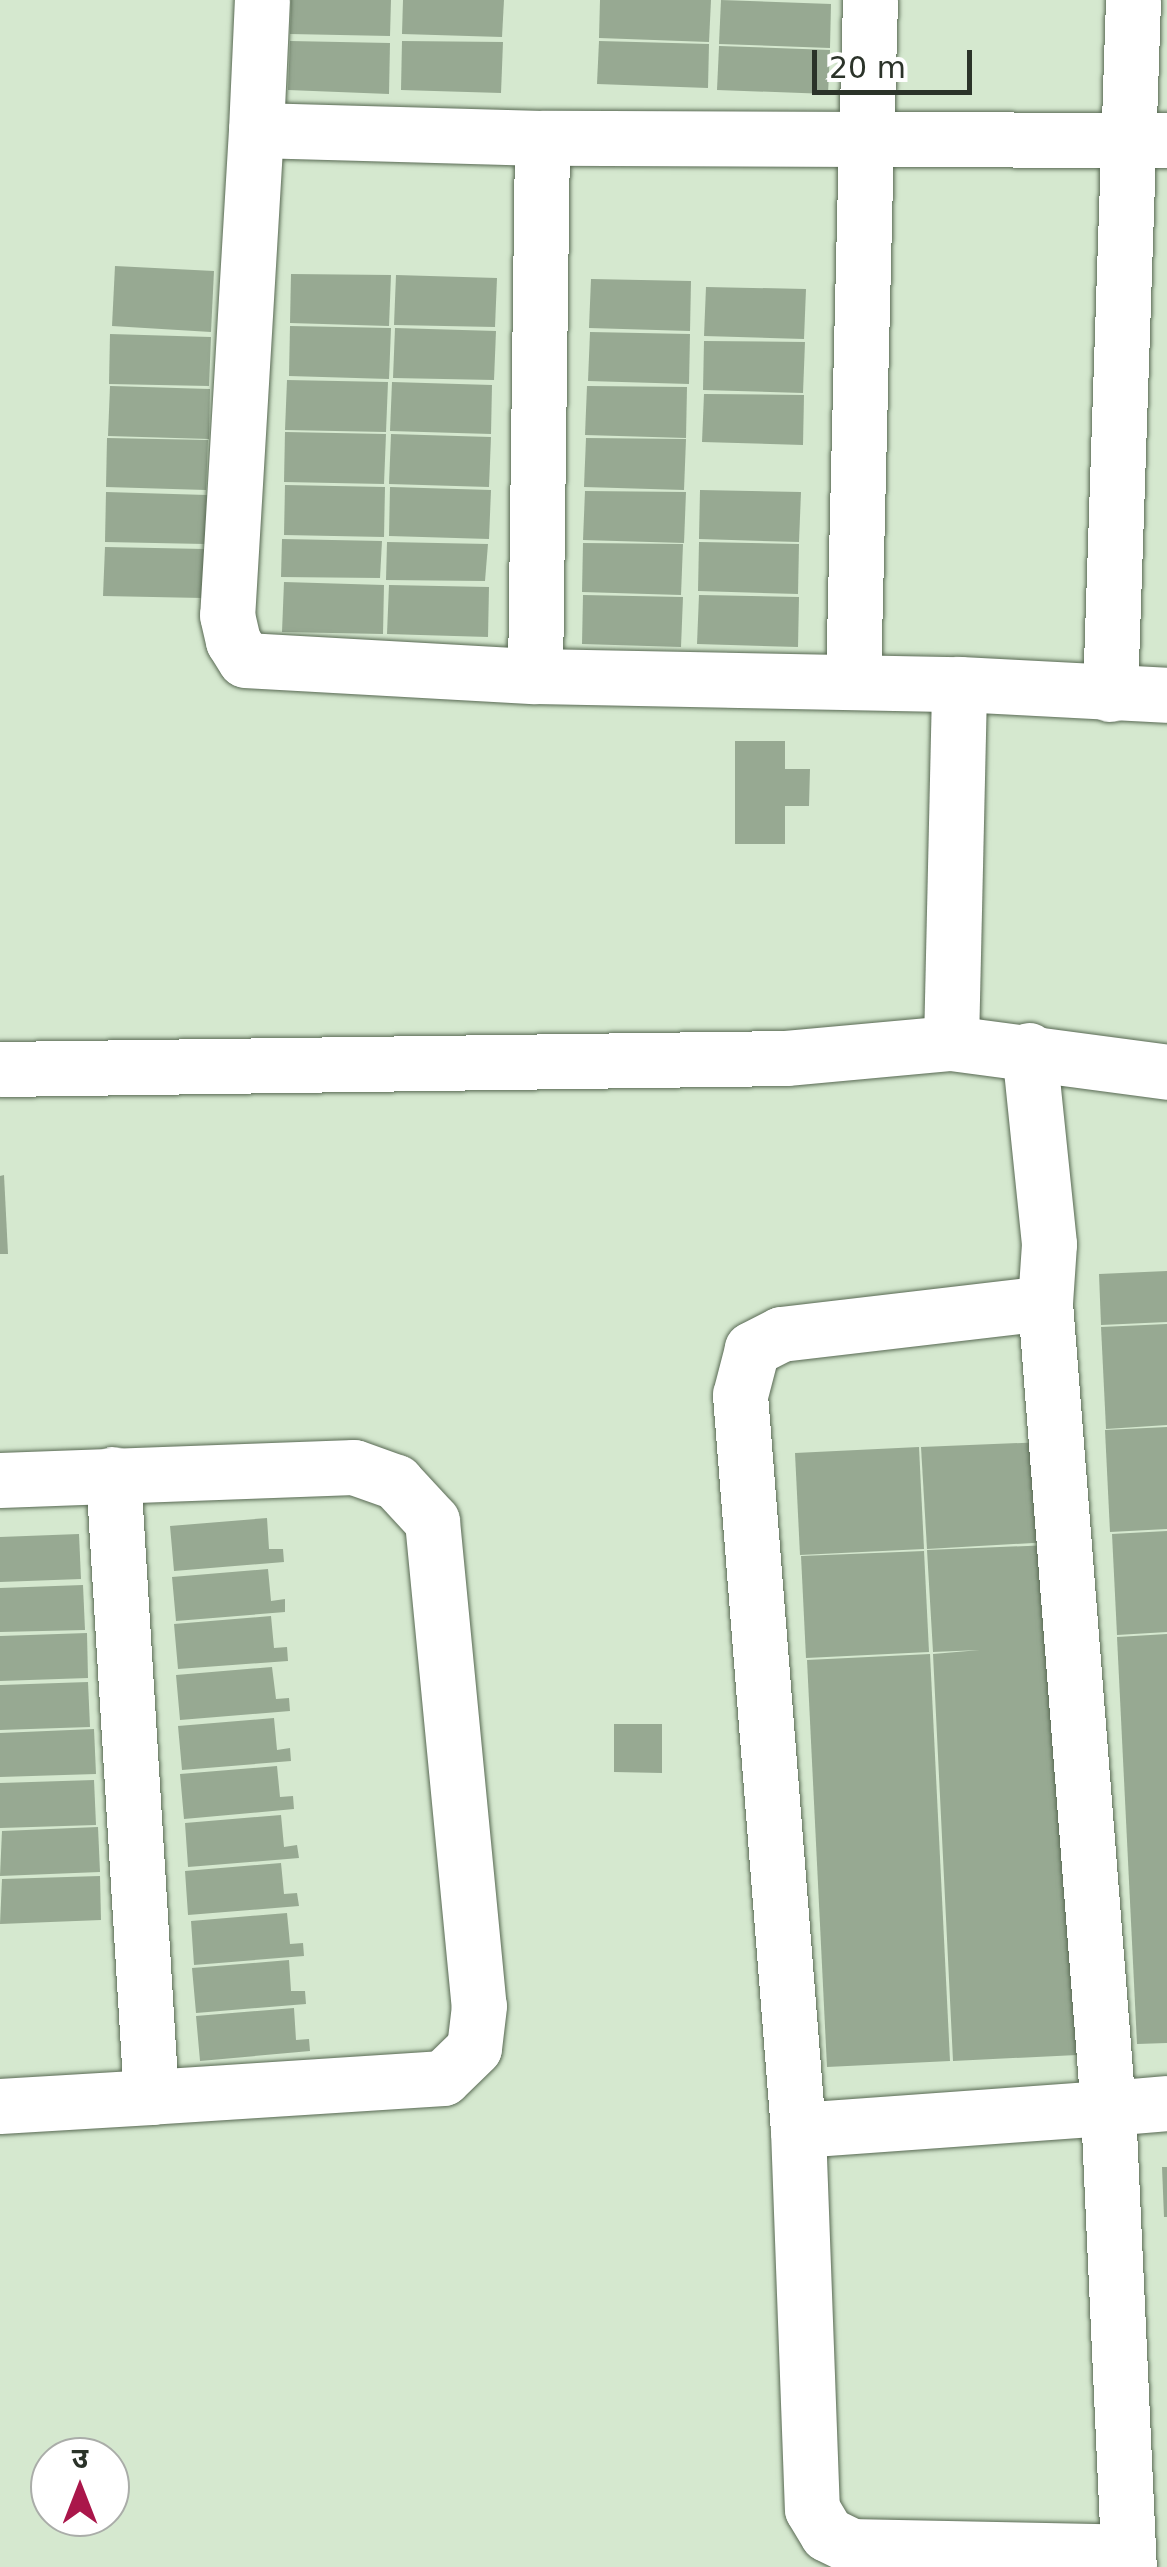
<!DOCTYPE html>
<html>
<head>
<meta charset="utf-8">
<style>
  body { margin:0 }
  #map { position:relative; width:1167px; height:2567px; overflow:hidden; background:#d5e8cf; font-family:"DejaVu Sans","Noto Sans Devanagari",sans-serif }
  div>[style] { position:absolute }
  .building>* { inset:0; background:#97a992 }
  .roads { filter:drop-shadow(0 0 2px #586953) drop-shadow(0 0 2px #586953) }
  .minor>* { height:55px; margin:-27.5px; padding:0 27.5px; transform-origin:27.5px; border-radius:27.5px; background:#fff }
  span { translate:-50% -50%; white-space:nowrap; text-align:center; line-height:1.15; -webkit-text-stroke:10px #fff; paint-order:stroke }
  .north { position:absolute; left:30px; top:2437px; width:100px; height:100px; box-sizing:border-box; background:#fff; border:2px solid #aaada9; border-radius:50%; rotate:0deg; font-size:28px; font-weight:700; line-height:40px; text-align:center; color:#2b3329 }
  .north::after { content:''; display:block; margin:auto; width:35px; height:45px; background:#aa164a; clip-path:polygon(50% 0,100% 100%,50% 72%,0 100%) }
  .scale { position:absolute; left:812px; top:50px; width:160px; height:45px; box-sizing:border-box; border:5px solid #2b3329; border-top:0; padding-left:12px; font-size:30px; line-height:35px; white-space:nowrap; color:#2b3329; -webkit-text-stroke:8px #fff; paint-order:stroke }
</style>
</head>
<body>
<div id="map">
  <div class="building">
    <i style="clip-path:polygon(291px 0,391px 0,390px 36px,290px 34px)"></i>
    <i style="clip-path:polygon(403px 0,504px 0,502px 37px,402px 34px)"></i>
    <i style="clip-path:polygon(600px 0,711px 0,709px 42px,599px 38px)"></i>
    <i style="clip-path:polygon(721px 0,831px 4px,830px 48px,719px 44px)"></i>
    <i style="clip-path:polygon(290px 41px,390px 43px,389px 94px,288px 90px)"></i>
    <i style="clip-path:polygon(402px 41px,503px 42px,501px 93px,401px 90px)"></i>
    <i style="clip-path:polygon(599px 41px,709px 44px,708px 88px,597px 84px)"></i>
    <i style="clip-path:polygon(719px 46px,830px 50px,828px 94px,717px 90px)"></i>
    <i style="clip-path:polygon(115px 266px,214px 271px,211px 332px,112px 326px)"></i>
    <i style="clip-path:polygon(291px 274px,391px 275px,389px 326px,290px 323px)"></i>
    <i style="clip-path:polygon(396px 275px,497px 278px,495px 327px,394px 325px)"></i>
    <i style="clip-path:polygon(591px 279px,691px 281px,690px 331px,589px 328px)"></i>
    <i style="clip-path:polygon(706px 287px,806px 289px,804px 339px,704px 336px)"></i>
    <i style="clip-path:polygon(290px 326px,391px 328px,389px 379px,289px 376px)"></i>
    <i style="clip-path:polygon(395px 328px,496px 331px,494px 380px,393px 378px)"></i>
    <i style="clip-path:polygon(590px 332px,690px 334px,689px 384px,588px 381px)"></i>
    <i style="clip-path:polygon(110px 334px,211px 337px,209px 386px,109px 384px)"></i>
    <i style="clip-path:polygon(704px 341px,805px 342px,803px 393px,703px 390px)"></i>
    <i style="clip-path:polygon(287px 380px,388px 382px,386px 432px,285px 430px)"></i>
    <i style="clip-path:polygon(392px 382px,492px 385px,491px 434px,390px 431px)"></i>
    <i style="clip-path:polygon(110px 386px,210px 389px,209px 439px,108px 436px)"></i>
    <i style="clip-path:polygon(587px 386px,687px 387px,686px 438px,585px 435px)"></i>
    <i style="clip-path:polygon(704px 394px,804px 395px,803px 445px,702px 442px)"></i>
    <i style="clip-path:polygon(285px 432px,386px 434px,384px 484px,284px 482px)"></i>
    <i style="clip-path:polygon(391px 434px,491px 437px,489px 487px,389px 484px)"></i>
    <i style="clip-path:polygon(107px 438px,208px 440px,206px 490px,106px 487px)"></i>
    <i style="clip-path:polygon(586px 438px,686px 439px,684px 490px,584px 487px)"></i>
    <i style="clip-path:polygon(285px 485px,385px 487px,384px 537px,284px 535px)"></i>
    <i style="clip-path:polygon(390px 487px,491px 490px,489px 539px,389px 536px)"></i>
    <i style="clip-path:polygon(700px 490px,801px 492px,799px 542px,699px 539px)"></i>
    <i style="clip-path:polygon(585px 491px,686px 492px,684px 543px,583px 540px)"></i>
    <i style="clip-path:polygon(106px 492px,207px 495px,205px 544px,105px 542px)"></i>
    <i style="clip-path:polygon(282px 539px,382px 541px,380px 578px,281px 577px)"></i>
    <i style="clip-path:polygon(387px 542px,488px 544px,485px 581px,386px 580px)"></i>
    <i style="clip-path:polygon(699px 542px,799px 544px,798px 594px,698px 591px)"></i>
    <i style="clip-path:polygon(583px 543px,683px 544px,681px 595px,582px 592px)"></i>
    <i style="clip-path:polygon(105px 547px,205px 549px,203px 598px,103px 596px)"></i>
    <i style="clip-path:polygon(284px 582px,384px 585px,383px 634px,282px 632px)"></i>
    <i style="clip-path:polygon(389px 585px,489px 587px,488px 637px,387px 634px)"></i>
    <i style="clip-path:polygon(583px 595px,683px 597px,681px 647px,582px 644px)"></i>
    <i style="clip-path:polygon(699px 595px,799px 597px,798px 647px,697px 644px)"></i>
    <i style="clip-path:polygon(735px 741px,785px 741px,785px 769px,810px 769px,809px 806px,785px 806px,785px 844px,735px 844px)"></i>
    <i style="clip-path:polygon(4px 1175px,8px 1254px,0 1254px,0 1176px)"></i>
    <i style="clip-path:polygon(1167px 1271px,1167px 1322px,1101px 1325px,1099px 1274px)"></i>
    <i style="clip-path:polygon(1167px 1324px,1167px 1425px,1106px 1429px,1101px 1327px)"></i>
    <i style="clip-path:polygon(1167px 1427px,1167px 1529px,1110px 1532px,1105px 1430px)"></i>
    <i style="clip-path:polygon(1045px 1442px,1050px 1542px,927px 1549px,921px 1447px)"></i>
    <i style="clip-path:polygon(919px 1447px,924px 1549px,800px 1555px,795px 1453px)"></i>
    <i style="clip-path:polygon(267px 1518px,269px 1549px,283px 1549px,284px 1562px,174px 1571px,170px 1526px)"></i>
    <i style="clip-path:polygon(1167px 1531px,1167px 1632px,1117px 1635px,1112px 1534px)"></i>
    <i style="clip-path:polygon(79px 1534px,81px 1579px,0 1582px,0 1537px)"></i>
    <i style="clip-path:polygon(1050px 1545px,1077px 2055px,953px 2061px,933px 1654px,980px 1650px,933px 1652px,927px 1550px)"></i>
    <i style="clip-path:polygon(924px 1551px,929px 1652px,806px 1658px,801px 1556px)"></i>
    <i style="clip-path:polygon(268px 1569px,271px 1601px,285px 1599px,285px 1612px,176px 1621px,172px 1577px)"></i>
    <i style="clip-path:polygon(83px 1585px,85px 1630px,0 1632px,0 1588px)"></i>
    <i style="clip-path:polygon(271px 1616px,274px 1648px,287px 1647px,288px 1661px,178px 1669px,174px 1624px)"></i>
    <i style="clip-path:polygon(87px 1633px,88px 1678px,0 1681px,0 1636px)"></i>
    <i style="clip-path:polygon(1167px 1634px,1167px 2043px,1137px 2044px,1117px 1637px)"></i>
    <i style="clip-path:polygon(930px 1654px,950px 2061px,827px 2067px,807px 1660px)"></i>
    <i style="clip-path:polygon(272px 1667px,276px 1699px,289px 1698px,290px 1711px,180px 1720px,176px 1675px)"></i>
    <i style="clip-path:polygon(88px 1682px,90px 1727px,0 1730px,0 1685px)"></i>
    <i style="clip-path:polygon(274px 1718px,277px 1750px,290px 1748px,291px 1761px,182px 1770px,178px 1726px)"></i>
    <i style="clip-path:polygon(614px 1724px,662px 1724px,662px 1773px,614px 1772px)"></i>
    <i style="clip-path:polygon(94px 1729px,96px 1774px,0 1777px,0 1733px)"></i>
    <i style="clip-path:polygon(277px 1766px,280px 1797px,293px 1796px,294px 1809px,184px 1819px,180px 1774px)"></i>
    <i style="clip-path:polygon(94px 1780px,96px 1825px,0 1828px,0 1783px)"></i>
    <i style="clip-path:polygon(281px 1815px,284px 1847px,297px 1845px,299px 1858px,188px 1867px,185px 1823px)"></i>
    <i style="clip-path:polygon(98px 1827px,100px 1872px,0 1876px,2px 1831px)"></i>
    <i style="clip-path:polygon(281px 1863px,284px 1894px,297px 1893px,299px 1906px,188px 1915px,185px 1871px)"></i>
    <i style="clip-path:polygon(100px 1876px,101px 1920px,0 1924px,2px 1879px)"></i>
    <i style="clip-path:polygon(287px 1913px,290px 1944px,303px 1943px,304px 1956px,194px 1965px,191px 1921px)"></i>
    <i style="clip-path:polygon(289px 1960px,291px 1991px,305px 1991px,306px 2004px,196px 2013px,192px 1968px)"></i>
    <i style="clip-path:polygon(294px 2008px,296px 2040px,309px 2039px,310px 2051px,200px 2061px,196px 2016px)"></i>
    <i style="clip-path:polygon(1162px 2167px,1167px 2167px,1167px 2217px,1164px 2217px)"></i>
  </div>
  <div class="roads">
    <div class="minor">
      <i style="left:870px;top:0;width:139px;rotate:91.6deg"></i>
      <i style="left:866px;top:139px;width:324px;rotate:-179.8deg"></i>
      <i style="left:542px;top:138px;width:286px;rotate:-178.4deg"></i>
      <i style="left:256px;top:130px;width:486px;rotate:93.4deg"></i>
      <i style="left:227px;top:615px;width:27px;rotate:77deg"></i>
      <i style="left:233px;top:641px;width:22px;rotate:58deg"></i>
      <i style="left:245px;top:660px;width:290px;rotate:3.2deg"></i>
      <i style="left:535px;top:676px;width:424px;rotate:1.1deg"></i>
      <i style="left:959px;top:684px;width:208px;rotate:3deg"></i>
      <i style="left:256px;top:130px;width:130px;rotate:-87.4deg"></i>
      <i style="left:535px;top:676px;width:538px;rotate:-89.25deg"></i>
      <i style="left:853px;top:682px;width:543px;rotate:-88.63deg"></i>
      <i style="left:866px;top:139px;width:301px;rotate:0.2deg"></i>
      <i style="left:1110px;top:694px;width:694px;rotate:-88.1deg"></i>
      <i style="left:951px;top:1043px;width:359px;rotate:-88.7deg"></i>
      <i style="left:1029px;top:1050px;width:195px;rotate:84.1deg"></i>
      <i style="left:1049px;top:1244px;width:59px;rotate:93.9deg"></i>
      <i style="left:1045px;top:1303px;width:807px;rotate:85.53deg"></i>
      <i style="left:1108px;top:2108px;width:59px;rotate:-4.8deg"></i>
      <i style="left:0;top:1069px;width:786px;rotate:-0.8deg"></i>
      <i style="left:786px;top:1058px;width:166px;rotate:-5.2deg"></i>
      <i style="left:951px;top:1043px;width:218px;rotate:7.6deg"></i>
      <i style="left:1045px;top:1303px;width:266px;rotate:173.3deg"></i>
      <i style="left:781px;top:1334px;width:33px;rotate:153deg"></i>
      <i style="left:752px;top:1349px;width:48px;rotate:104.6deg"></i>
      <i style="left:740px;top:1395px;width:737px;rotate:85.49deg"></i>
      <i style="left:798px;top:2130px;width:379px;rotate:87.9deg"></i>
      <i style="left:812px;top:2509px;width:29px;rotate:59deg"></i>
      <i style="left:827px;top:2534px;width:28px;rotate:26deg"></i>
      <i style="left:852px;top:2546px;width:276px;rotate:1.2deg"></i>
      <i style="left:0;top:1480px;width:354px;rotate:-2.1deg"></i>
      <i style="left:354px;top:1467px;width:45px;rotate:19.7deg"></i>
      <i style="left:396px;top:1482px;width:53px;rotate:47.3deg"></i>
      <i style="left:432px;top:1521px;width:487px;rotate:84.5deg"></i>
      <i style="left:479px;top:2006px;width:42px;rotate:96.8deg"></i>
      <i style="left:474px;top:2048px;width:43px;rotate:135.9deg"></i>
      <i style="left:443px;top:2078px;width:293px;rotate:176.3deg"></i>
      <i style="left:0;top:2106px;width:151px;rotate:-3.4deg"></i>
      <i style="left:151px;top:2097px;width:624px;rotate:-93.49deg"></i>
      <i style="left:798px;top:2130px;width:311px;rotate:-4.1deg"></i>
      <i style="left:1108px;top:2108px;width:459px;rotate:87.4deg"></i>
    </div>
  </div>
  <div class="north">उ</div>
  <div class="scale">20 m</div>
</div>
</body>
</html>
